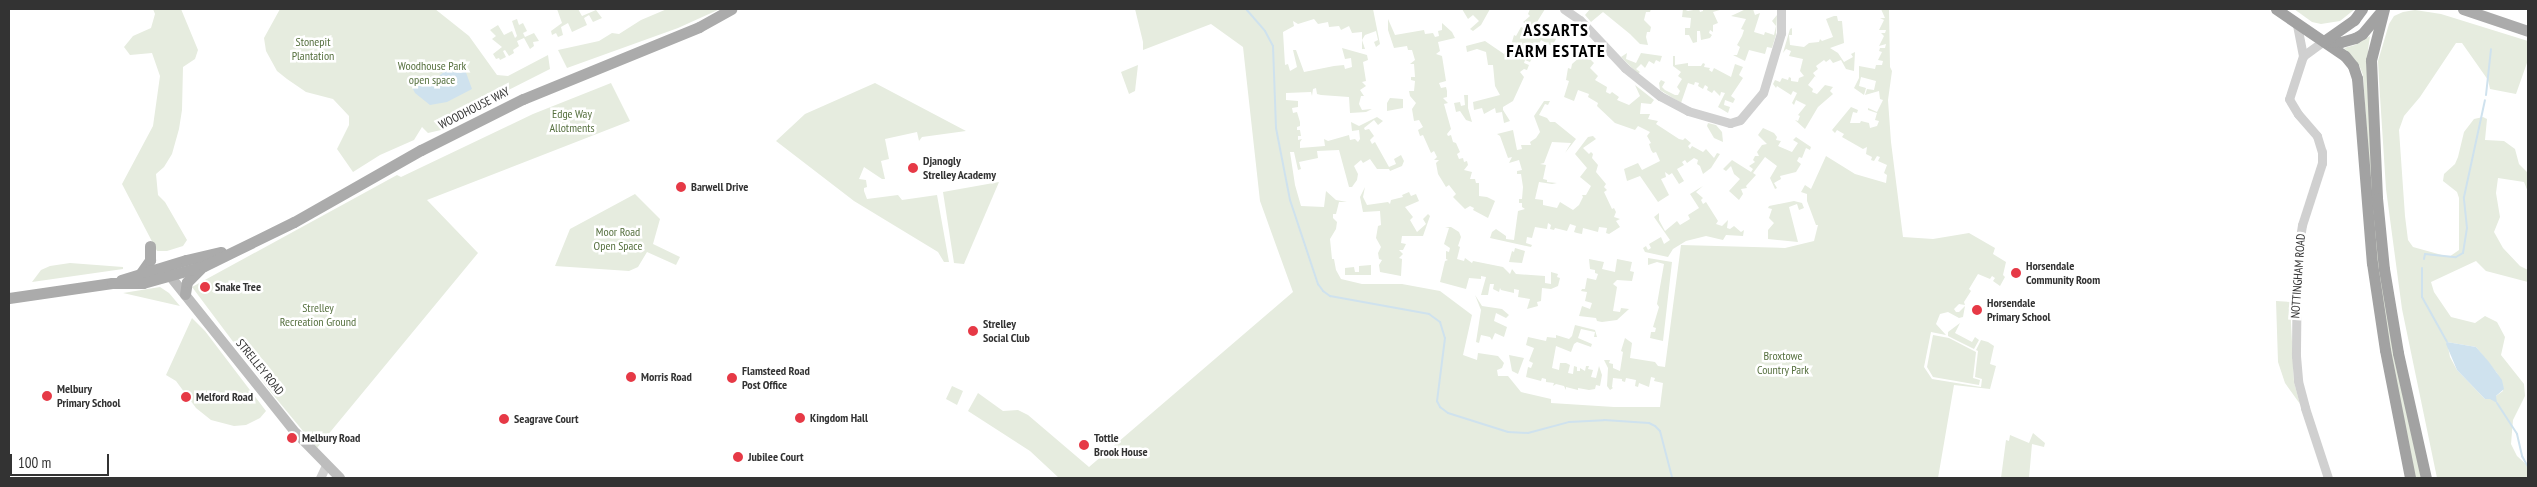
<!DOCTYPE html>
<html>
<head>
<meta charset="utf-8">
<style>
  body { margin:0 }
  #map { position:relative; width:2537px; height:487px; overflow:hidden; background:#fff; font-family:"PT Sans Narrow",sans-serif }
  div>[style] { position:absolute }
  .green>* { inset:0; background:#e6ecdf }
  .water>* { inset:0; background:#cfe2ee }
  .stream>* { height:2px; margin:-1px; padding:0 1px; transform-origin:1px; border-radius:1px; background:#cfe2ee }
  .tertiary>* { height:9px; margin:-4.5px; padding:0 4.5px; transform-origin:4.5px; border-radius:4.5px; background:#d0d0d0 }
  .secondary>* { height:10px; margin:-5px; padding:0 5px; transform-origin:5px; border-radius:5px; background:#bdbdbd }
  .primary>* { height:11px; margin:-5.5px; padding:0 5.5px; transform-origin:5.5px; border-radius:5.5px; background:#ababab }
  .trunk>* { height:11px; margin:-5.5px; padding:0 5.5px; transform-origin:5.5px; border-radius:5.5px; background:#a2a2a2 }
  .dots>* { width:14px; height:14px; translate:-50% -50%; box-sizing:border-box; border:2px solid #fff; border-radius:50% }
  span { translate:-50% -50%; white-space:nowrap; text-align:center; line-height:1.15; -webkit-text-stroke:5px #fff; paint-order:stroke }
  .park-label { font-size:12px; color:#56703f }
  .street-label { font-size:12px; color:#333 }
  .poi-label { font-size:12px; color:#333; font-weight:700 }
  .left { translate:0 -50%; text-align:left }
  .district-label { font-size:18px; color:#000; font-weight:700; letter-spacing:1px }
  .frame { position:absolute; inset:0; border:10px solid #333; pointer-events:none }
  .scale { position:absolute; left:10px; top:454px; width:99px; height:22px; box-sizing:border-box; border:2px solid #333; border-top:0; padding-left:6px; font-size:15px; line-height:18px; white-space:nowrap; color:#333; -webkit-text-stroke:4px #fff; paint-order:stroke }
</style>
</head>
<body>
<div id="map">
  <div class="green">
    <i style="clip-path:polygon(153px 9px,181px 9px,198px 50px,195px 59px,183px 67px,182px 110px,179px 129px,172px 154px,164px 167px,156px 174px,158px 195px,165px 202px,187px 240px,183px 246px,167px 251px,157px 251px,122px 184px,153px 126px,160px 76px,152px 53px,130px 55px,124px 47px,133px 36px,151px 28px,155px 14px)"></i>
    <i style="clip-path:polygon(280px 9px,435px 9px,469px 36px,497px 75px,508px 76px,548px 55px,550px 69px,493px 98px,441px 130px,428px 133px,422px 127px,414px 140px,380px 155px,353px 172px,337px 149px,349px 125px,349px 116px,333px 99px,306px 92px,287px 79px,277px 71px,266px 51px,264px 38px)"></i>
    <i style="clip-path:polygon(557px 9px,578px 9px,582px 16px,596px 10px,602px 18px,593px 22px,589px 15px,584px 18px,587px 25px,572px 32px,568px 23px,561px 27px,563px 35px,558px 37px,556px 33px,552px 35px,551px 31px,562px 23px)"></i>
    <i style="clip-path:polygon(667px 9px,720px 9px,678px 28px,567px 68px,558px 50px,599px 41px,612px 33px,619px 34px,641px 20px)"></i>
    <i style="clip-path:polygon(1135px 9px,1373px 9px,1380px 44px,1376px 47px,1374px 42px,1378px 40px,1376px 31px,1365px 35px,1362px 40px,1365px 49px,1362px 49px,1362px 32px,1352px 33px,1349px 26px,1341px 30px,1339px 26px,1329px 27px,1328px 22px,1318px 24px,1314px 19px,1298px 24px,1293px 21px,1294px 26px,1283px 32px,1285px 65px,1288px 64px,1290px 71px,1297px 67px,1293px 50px,1296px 50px,1304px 72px,1334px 66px,1344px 65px,1345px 69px,1352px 67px,1351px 58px,1345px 59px,1342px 48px,1367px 55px,1368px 60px,1363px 62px,1366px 81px,1362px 82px,1366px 86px,1360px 90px,1364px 96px,1361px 96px,1359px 104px,1362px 110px,1372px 109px,1366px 112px,1350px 113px,1349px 97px,1321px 95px,1317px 94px,1316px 88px,1313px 89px,1312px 96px,1311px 92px,1286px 93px,1286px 100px,1298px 101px,1298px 107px,1292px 108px,1293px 113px,1297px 112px,1300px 122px,1300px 126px,1297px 127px,1297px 130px,1300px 130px,1301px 136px,1298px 136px,1298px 140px,1302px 139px,1300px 142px,1300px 148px,1325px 146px,1324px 139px,1328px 141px,1349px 135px,1350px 140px,1355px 139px,1358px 142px,1360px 139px,1359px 130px,1352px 131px,1351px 122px,1359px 126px,1377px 117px,1383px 121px,1378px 125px,1374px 120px,1364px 128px,1365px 130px,1369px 129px,1374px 136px,1370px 140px,1372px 144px,1375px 142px,1389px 167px,1396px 164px,1394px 159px,1401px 155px,1404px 161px,1402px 166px,1390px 171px,1389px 169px,1377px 169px,1370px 159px,1363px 163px,1361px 160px,1354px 166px,1358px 174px,1357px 180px,1352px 187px,1349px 187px,1339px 150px,1317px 151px,1318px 158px,1299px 162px,1301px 169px,1298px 170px,1294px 152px,1290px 152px,1295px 185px,1301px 206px,1324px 207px,1326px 191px,1336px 200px,1347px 202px,1339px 202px,1336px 214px,1333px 214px,1333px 218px,1337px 222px,1336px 229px,1330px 239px,1332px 259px,1334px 259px,1336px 270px,1341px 279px,1362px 284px,1402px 284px,1440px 291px,1472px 315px,1463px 355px,1477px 360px,1478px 353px,1498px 356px,1504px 363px,1502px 368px,1497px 370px,1498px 376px,1508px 376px,1521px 392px,1551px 399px,1551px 403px,1614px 407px,1660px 407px,1663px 383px,1654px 381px,1655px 378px,1651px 377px,1649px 387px,1639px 383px,1638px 387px,1635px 386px,1636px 380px,1626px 378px,1625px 382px,1622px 381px,1622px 379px,1613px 378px,1612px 387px,1613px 388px,1610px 390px,1607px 386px,1608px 368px,1604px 360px,1610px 360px,1609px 363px,1613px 364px,1613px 368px,1620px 371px,1623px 352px,1621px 351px,1625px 338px,1632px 343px,1630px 358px,1655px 362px,1658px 366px,1665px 367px,1681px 245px,1785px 248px,1814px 241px,1818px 225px,1816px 225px,1807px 201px,1807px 194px,1801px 192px,1805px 185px,1811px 189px,1826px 156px,1855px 174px,1886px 183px,1887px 175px,1884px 173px,1887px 165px,1878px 161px,1880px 157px,1877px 156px,1874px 161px,1871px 160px,1872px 157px,1866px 154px,1867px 147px,1863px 149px,1842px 137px,1844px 134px,1837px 130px,1835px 133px,1832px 130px,1851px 107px,1858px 110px,1857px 113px,1853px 112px,1850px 123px,1860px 123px,1861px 121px,1869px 123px,1870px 128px,1877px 126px,1879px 121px,1875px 120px,1877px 113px,1868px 110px,1868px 108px,1877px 112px,1883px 100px,1880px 99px,1879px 91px,1865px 95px,1867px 89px,1874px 90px,1876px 81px,1861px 77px,1859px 86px,1866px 88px,1864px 95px,1854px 88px,1859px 78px,1859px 66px,1875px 69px,1876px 65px,1882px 65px,1883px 61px,1878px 60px,1882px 52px,1879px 51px,1880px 48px,1885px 48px,1886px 44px,1879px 46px,1884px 36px,1881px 33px,1885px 33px,1886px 30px,1879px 30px,1884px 20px,1880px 18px,1885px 18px,1881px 9px,1889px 9px,1890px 67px,1892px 71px,1888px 100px,1891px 142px,1903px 237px,1933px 239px,1969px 233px,1995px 248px,1993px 254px,2006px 262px,2003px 275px,2005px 277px,2000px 286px,1993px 281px,1995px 278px,1992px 276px,1990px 279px,1978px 274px,1969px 289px,1971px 291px,1964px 302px,1965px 305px,1959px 304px,1954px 309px,1956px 312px,1959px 312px,1965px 306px,1963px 317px,1959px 318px,1948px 312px,1940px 314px,1936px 324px,1946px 335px,1931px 332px,1924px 367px,1932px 379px,1981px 387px,1982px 379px,1975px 377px,1978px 351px,1976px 350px,1981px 340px,1988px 342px,1994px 346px,1990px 364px,1996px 366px,1990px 389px,1954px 385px,1938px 478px,1059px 478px,1030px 451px,968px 411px,978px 393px,1003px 411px,1018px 410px,1028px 415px,1089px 467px,1293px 292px,1260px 201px,1243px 47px,1211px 24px,1143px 50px,1143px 42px)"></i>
    <i style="clip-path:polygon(1462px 9px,1490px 9px,1481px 25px,1473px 31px,1470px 29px,1479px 21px,1473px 15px,1468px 19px)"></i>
    <i style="clip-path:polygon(1530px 9px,1548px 9px,1550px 10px,1545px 9px,1537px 22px,1556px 39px,1552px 46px,1541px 40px,1530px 62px,1525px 60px,1524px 63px,1529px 65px,1527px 70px,1524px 69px,1520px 72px,1524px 77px,1513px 101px,1503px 107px,1503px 110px,1510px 121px,1504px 123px,1502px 112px,1496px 113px,1495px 108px,1484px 114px,1482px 108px,1474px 110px,1473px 102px,1500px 95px,1495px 86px,1493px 65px,1488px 65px,1486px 52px,1477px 49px,1467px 52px,1466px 46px,1485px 41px,1504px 54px,1511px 44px,1514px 44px,1512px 42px,1514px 35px,1516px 36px,1521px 27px,1523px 28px,1526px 24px,1523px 22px,1530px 16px,1528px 14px)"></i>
    <i style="clip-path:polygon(1590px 9px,1651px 9px,1650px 12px,1646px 12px,1644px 20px,1651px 27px,1650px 32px,1647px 32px,1646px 37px,1648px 45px,1640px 44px,1630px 34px,1603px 12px,1591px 22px,1585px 15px)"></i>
    <i style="clip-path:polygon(1683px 9px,1688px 11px,1699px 9px,1700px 12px,1703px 11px,1703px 9px,1723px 9px,1713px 12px,1718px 23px,1713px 25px,1713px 32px,1710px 30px,1709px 33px,1712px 35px,1710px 38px,1701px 40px,1700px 31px,1697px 31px,1697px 42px,1693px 43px,1689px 35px,1685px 35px,1685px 28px,1690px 28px,1691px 18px,1682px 17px)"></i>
    <i style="clip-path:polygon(1746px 9px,1753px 9px,1755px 15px,1760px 13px,1754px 32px,1764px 35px,1765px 32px,1774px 35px,1776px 26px,1772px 21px,1777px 15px,1776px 35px,1772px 48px,1767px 47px,1765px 54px,1749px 50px,1745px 61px,1733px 55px,1737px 55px,1740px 47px,1737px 45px,1742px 36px,1744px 30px,1741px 29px,1746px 19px,1731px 16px)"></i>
    <i style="clip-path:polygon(2294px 9px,2355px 9px,2340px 21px,2321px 24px,2312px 22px)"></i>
    <i style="clip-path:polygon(evenodd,2415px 10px,2441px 14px,2528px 41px,2528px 60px,2516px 94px,2490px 89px,2488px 80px,2462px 43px,2456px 43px,2420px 97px,2404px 116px,2399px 130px,2405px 216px,2408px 240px,2413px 247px,2449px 257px,2459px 250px,2459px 198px,2457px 192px,2443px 181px,2444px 174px,2455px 164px,2458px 157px,2464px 132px,2474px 119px,2483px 117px,2487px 119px,2485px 140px,2504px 141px,2515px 149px,2519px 164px,2528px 173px,2528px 192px,2524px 182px,2498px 178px,2496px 193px,2500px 217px,2494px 232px,2503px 248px,2520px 266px,2528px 270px,2528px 282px,2486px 271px,2476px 261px,2431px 282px,2434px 292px,2451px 317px,2475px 323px,2485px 316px,2497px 322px,2505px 337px,2501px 355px,2524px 384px,2525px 396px,2513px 420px,2511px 444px,2517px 456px,2528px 466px,2528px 478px,2437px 478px,2402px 309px,2386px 189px,2380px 96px,2378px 61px,2389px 24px,2394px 16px,2403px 12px,2415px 10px,2447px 342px,2476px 347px,2497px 373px,2503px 391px,2496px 396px,2485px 399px,2457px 370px,2450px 357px,2447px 342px)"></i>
    <i style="clip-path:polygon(1834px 16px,1837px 16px,1838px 21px,1842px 21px,1844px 43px,1830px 48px,1838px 53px,1844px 62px,1853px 57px,1851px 54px,1855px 52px,1854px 71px,1846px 69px,1841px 60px,1833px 63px,1830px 59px,1826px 62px,1824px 60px,1816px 66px,1818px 69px,1813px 73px,1817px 78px,1815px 76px,1808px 85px,1813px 89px,1812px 92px,1817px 94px,1825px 85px,1833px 87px,1830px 91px,1833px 94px,1818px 107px,1805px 129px,1795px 120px,1798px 121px,1800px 116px,1798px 115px,1806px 105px,1796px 100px,1794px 105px,1792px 103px,1797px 93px,1793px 91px,1791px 95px,1777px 86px,1776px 88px,1773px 84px,1775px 80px,1780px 82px,1782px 78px,1788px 80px,1789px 77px,1791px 78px,1791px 81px,1798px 82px,1799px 78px,1804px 76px,1800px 71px,1803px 59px,1789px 56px,1791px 51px,1786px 49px,1783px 53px,1790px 29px,1792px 28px,1792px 35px,1789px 35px,1790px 45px,1804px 47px,1809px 43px,1819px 42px,1820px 39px,1822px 41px,1833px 37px,1826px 19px)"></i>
    <i style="clip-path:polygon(517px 19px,519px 25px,523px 23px,527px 31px,523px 33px,525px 37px,534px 33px,539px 41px,533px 42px,534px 46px,530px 49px,524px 38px,517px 41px,519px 46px,513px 50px,514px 53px,509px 56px,505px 50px,503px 51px,506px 57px,500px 60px,499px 58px,496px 59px,493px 54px,502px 47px,492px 39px,496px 36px,490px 30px,498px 25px,504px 35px,512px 31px,515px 38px,517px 36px,512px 21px)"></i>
    <i style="clip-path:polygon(1388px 19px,1395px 35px,1424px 30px,1425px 34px,1433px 33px,1435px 37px,1439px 36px,1438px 31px,1442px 30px,1442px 23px,1452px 32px,1455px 38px,1438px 42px,1440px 51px,1436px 54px,1442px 56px,1446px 81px,1439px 83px,1441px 88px,1446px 87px,1447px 91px,1447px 97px,1443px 98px,1448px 103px,1444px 104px,1451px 129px,1447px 134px,1448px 136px,1451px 135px,1453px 142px,1456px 143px,1460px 152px,1457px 154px,1459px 159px,1463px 158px,1464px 162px,1467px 161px,1468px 165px,1464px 170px,1472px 172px,1470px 179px,1475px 179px,1476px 183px,1479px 183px,1479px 196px,1487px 197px,1495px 201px,1488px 218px,1473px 210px,1474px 208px,1470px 206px,1465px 209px,1453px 197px,1456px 194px,1449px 185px,1446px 187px,1438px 174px,1436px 163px,1439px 160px,1434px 160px,1437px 157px,1434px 151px,1431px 153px,1423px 135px,1420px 136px,1418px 130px,1423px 127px,1419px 120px,1414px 121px,1412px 109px,1416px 103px,1410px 96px,1409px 91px,1414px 91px,1415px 81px,1411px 80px,1411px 77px,1415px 77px,1414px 64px,1410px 64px,1415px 60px,1412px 50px,1408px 50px,1407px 46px,1394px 48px,1388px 30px)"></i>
    <i style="clip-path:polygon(2370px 36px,2368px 50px,2371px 165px,2421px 478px,2413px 478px,2376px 268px,2363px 75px,2359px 65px,2344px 48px,2355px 45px)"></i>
    <i style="clip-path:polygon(1589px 44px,1597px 50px,1593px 54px,1591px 60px,1594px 63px,1590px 68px,1598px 76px,1595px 80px,1607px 87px,1606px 92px,1610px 94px,1612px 92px,1619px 97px,1617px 100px,1629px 105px,1640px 96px,1635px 85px,1654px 100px,1651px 104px,1641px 103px,1640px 114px,1650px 114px,1648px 119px,1658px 121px,1656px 124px,1679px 139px,1683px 140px,1685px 138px,1691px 143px,1688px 146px,1690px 149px,1692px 146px,1703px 152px,1706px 149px,1714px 158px,1717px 153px,1720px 154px,1711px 168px,1703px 174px,1700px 166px,1697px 164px,1698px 160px,1694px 158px,1687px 163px,1685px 160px,1682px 162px,1684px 165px,1677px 169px,1684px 181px,1679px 184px,1672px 173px,1669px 175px,1665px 172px,1666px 177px,1661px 179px,1669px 195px,1658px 202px,1640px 176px,1627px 181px,1624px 169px,1638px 163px,1642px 170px,1660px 161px,1656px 152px,1653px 153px,1651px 150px,1649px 144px,1651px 143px,1647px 136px,1650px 132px,1638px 126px,1635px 130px,1615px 123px,1597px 106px,1598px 103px,1588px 97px,1589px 94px,1578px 90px,1574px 101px,1564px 97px,1569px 81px,1566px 80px,1568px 68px,1571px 69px,1572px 64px,1580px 57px,1578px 54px)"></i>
    <i style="clip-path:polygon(1627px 53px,1626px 59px,1636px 63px,1641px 53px,1662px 56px,1660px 62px,1656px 60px,1654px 64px,1649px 61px,1645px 68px,1641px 64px,1636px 69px,1640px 72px,1638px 74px,1621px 57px)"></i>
    <i style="clip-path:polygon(1673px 56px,1675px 56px,1675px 65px,1688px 63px,1688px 66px,1701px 66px,1703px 63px,1705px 64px,1704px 67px,1710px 68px,1709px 70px,1712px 72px,1714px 68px,1731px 77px,1735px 64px,1743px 67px,1739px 75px,1743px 78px,1731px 96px,1735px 99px,1733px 103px,1725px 100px,1724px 105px,1730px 107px,1728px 113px,1718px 107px,1725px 93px,1721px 92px,1720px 96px,1714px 90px,1712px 93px,1707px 90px,1708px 87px,1705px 85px,1703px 89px,1698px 86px,1699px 83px,1695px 82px,1694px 85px,1688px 83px,1681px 103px,1660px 90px,1659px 83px,1661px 80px,1665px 82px,1662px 87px,1665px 90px,1675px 95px,1678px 95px,1680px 91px,1677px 87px,1682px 79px,1678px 76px,1681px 72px,1673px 66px)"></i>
    <i style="clip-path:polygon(1138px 65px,1135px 91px,1129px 94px,1121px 72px)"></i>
    <i style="clip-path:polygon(611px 83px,630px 121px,427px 200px,478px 253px,317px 448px,270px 391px,192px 287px,397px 175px,401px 177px,533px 114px)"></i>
    <i style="clip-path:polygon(875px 83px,966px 131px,922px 137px,919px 141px,917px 132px,885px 139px,889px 159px,881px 161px,885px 179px,882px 179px,864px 167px,859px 179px,866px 180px,867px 187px,864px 188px,864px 191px,867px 199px,898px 195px,902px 200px,937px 195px,949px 262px,944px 262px,938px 252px,854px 201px,776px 141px,805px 114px)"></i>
    <i style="clip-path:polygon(1464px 95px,1468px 95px,1468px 108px,1472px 122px,1466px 120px,1460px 111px,1456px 112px,1454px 103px,1460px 102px,1461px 106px,1465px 105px)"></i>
    <i style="clip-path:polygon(1390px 98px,1403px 99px,1403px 108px,1387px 111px,1387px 103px)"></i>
    <i style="clip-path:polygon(1544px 101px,1550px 101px,1548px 105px,1545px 104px,1539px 115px,1547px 118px,1550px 122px,1555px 122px,1576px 139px,1565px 153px,1571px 143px,1552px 142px,1544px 163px,1540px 164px,1546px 165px,1543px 179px,1547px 180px,1547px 182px,1557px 183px,1552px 184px,1539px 182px,1535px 199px,1543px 200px,1543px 205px,1557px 208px,1560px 202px,1573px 210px,1579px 205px,1583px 197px,1582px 195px,1586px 195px,1591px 186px,1580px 177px,1587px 168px,1575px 154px,1588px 137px,1593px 136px,1596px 139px,1583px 148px,1589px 154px,1591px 152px,1593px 154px,1592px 158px,1598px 165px,1596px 172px,1606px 184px,1604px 187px,1607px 190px,1604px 192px,1612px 209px,1614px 208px,1616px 212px,1614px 217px,1620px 219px,1616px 221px,1620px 227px,1609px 234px,1606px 233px,1607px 228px,1599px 227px,1598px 232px,1583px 228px,1582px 234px,1577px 233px,1574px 232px,1576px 226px,1570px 224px,1567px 231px,1555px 228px,1554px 230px,1550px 229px,1551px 225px,1548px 223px,1547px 229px,1535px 227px,1532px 238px,1527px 237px,1526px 243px,1532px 245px,1531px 247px,1490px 238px,1492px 232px,1496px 229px,1506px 236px,1506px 239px,1514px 240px,1518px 211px,1525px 209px,1522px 207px,1522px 203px,1519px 203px,1519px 199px,1522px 199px,1523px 187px,1521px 174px,1517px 174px,1517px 171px,1522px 170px,1519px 160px,1509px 163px,1512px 157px,1508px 158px,1500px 136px,1497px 134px,1513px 130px,1517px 150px,1522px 149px,1521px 145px,1531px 145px,1530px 142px,1536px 138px,1540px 132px,1534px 116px)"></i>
    <i style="clip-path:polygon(1708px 123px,1716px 125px,1722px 132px,1723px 142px,1714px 138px,1707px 126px)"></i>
    <i style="clip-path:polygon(1763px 128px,1774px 133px,1777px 137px,1776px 140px,1781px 141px,1778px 146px,1792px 152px,1798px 143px,1793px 140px,1796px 137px,1811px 147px,1810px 150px,1806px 148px,1802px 158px,1799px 157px,1797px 161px,1801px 164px,1796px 172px,1780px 176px,1781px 179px,1774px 183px,1777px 188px,1775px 189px,1770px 178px,1777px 166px,1765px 157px,1753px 173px,1756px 175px,1746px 186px,1747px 188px,1741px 189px,1743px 194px,1739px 200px,1729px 191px,1740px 179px,1734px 174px,1731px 166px,1726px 171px,1723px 169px,1732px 160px,1751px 172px,1753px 169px,1749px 166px,1755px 162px,1753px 160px,1755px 156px,1759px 156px,1757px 152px,1762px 145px,1767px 144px,1758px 135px)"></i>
    <i style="clip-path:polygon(999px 182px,964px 264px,954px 263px,943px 192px)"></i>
    <i style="clip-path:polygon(1703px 186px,1696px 192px,1703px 198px,1701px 200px,1703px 204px,1706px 202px,1718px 221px,1716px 224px,1722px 226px,1728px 220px,1727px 228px,1730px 229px,1734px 226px,1741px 232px,1744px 230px,1743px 236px,1726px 235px,1723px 240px,1706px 236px,1686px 241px,1673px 249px,1668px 257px,1645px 252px,1643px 248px,1646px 246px,1648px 250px,1651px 248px,1649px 244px,1661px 237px,1664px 244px,1670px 240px,1654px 217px,1659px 213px,1659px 220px,1665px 231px,1677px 221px,1680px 225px,1690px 219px,1688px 215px,1699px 208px,1690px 194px)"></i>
    <i style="clip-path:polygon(1365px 187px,1363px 197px,1367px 205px,1388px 202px,1390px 204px,1391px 200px,1403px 197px,1402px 195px,1409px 192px,1411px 196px,1416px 194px,1419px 201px,1405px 207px,1413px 217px,1410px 220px,1417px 232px,1426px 224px,1423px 219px,1428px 214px,1430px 216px,1423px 236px,1402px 236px,1401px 243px,1406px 244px,1403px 250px,1399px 250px,1403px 254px,1399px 258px,1402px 259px,1401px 276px,1380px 272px,1379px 265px,1382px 260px,1379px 259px,1378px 253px,1381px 247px,1376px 238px,1378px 226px,1381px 225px,1380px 211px,1363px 212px,1360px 197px)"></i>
    <i style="clip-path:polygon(635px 194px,660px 219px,653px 244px,680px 257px,676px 265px,647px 252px,638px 267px,629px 271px,555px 266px,570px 229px)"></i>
    <i style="clip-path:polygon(1794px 201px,1802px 203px,1804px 208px,1799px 210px,1797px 204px,1789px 207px,1798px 242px,1768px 239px,1768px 230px,1774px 223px,1769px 218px,1772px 209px,1768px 208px,1769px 206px)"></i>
    <i style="clip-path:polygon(1445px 227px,1451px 227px,1459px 232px,1461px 237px,1458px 246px,1460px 247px,1457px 259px,1464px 261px,1465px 258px,1472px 263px,1473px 261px,1503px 267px,1510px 274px,1512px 269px,1516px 274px,1545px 276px,1545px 283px,1551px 284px,1551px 272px,1558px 274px,1557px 277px,1560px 278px,1558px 286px,1551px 289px,1542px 288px,1541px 301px,1537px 302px,1538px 306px,1527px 309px,1530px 299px,1518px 297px,1519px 290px,1514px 289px,1514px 293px,1501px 290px,1500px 288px,1499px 292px,1493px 289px,1494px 284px,1490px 284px,1488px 295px,1481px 295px,1486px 277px,1481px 276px,1481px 279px,1469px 278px,1466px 289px,1440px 282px,1445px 261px,1448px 260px,1446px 259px,1446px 251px,1449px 252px,1450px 248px,1444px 244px,1449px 228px)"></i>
    <i style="clip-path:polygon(1515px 248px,1525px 251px,1522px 263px,1509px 262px,1512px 251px,1514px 252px)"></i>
    <i style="clip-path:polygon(1648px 258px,1672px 262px,1663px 341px,1650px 338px,1651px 332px,1655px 332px,1656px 328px,1653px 327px,1659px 307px,1657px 304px,1664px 264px,1657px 262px,1648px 265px)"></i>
    <i style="clip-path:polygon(1589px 259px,1604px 262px,1602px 269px,1615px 272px,1617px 259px,1632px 262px,1630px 271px,1634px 272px,1632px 281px,1617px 280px,1613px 284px,1617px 287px,1613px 311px,1620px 312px,1621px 308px,1629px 309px,1617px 320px,1602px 322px,1597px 321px,1596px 318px,1579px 316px,1582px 306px,1590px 309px,1592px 303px,1585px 301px,1587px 292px,1581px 291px,1582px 289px,1585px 289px,1587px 278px,1596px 280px,1598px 274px,1595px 273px,1595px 270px,1590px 269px)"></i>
    <i style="clip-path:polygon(70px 263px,123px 267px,123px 269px,32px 282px,41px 270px,50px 266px)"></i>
    <i style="clip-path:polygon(1371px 265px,1371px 275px,1345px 275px,1345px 268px,1354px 267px,1355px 272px,1359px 272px,1359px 266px)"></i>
    <i style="clip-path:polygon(160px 287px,169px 293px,180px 306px,123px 293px)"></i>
    <i style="clip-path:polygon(1475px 295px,1482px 306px,1502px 309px,1509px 315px,1506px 318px,1496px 313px,1494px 321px,1507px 327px,1504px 337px,1495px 333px,1492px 340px,1490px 337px,1481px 335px,1479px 343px,1476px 342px,1481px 310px)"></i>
    <i style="clip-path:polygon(2276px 301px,2290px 302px,2294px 382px,2300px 404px,2285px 383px,2278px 362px)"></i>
    <i style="clip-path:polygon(192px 318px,205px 331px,266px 411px,260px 418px,246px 425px,234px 426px,211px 420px,196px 408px,176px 381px,166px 375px)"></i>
    <i style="clip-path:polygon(1960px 323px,1955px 333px,1972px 342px,1975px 337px,1979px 340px,1974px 349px,1948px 336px,1948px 332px)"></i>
    <i style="clip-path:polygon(1575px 325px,1595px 330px,1597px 337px,1594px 337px,1595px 332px,1581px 329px,1578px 338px,1592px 344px,1591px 347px,1577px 342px,1574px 344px,1571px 352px,1556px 346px,1552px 368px,1559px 370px,1560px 363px,1566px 363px,1570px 365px,1568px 373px,1573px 374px,1574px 366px,1577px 367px,1577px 371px,1580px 371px,1580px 368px,1585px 371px,1586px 366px,1589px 366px,1588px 369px,1593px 370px,1591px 377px,1596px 378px,1599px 366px,1602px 375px,1600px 386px,1596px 385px,1595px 389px,1589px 390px,1578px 388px,1578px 390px,1566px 387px,1566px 390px,1564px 386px,1556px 384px,1553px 386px,1554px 383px,1546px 382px,1546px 379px,1542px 378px,1541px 381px,1526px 377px,1528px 367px,1531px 368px,1533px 363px,1529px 361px,1534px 348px,1526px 345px,1528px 337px,1546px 341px,1547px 337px,1556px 338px,1556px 335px,1569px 339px,1572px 336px)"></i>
    <i style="clip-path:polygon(1933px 335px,1949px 338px,1976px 352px,1973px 378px,1980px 380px,1979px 385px,1933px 377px,1927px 367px)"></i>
    <i style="clip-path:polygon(1509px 355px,1524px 358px,1518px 374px,1512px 371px)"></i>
    <i style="clip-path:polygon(952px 386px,963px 391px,957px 405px,946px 399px)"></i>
    <i style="clip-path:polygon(2033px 433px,2045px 443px,2044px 447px,2032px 444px,2029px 478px,2001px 478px,2006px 440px,2009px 441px,2010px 435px,2029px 443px)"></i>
  </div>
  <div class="water">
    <i style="clip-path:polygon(450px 66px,464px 67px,472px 89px,447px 102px,430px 105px,415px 93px,411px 85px,412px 79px,420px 76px,434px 81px)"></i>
    <i style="clip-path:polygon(2447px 342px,2476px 347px,2489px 362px,2502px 380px,2504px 389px,2496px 396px,2497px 403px,2490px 399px,2485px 399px,2457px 370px,2446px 344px)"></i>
  </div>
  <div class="stream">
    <i style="left:1246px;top:9px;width:29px;rotate:49deg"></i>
    <i style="left:1265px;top:31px;width:17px;rotate:62deg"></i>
    <i style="left:1273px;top:46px;width:82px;rotate:87.9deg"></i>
    <i style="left:1276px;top:128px;width:73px;rotate:79deg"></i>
    <i style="left:1290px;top:200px;width:89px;rotate:71.6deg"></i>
    <i style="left:1318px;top:284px;width:9px;rotate:54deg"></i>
    <i style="left:1323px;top:291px;width:9px;rotate:36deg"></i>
    <i style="left:1330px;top:296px;width:101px;rotate:10.3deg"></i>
    <i style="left:1429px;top:314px;width:14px;rotate:36deg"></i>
    <i style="left:1440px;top:322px;width:17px;rotate:73deg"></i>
    <i style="left:1445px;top:338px;width:64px;rotate:97.2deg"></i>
    <i style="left:1437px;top:401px;width:7px;rotate:63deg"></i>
    <i style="left:1440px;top:407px;width:10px;rotate:37deg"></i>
    <i style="left:1448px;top:413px;width:63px;rotate:17.6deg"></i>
    <i style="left:1508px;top:432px;width:20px;rotate:3deg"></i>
    <i style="left:1528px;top:433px;width:42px;rotate:-15deg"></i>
    <i style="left:1569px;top:422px;width:35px;rotate:-3deg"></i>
    <i style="left:1604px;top:420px;width:45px;rotate:3.8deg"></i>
    <i style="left:1649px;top:423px;width:7px;rotate:27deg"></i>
    <i style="left:1655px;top:426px;width:7px;rotate:45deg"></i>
    <i style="left:1660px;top:431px;width:48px;rotate:75.4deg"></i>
    <i style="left:2486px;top:95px;width:46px;rotate:-83.8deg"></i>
    <i style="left:2424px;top:259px;width:5px;rotate:-79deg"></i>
    <i style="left:2425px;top:254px;width:31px;rotate:6deg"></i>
    <i style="left:2456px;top:257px;width:8px;rotate:-30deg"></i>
    <i style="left:2463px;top:253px;width:25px;rotate:-81deg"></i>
    <i style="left:2467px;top:228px;width:31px;rotate:-96deg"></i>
    <i style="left:2464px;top:197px;width:99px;rotate:-77.8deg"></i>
    <i style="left:2422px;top:268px;width:29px;rotate:90deg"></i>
    <i style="left:2422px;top:297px;width:51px;rotate:60.9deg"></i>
    <i style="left:2497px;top:403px;width:37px;rotate:57deg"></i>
    <i style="left:2517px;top:434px;width:23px;rotate:77deg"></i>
    <i style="left:2522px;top:456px;width:13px;rotate:61deg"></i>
  </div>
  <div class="tertiary">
    <i style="left:1564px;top:9px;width:19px;rotate:35deg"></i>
    <i style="left:1580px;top:20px;width:66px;rotate:46.8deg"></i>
    <i style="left:1625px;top:68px;width:45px;rotate:38.7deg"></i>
    <i style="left:1660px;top:96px;width:32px;rotate:28deg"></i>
    <i style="left:1688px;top:111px;width:44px;rotate:15.9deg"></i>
    <i style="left:1730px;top:123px;width:10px;rotate:-17deg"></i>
    <i style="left:1740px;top:120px;width:35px;rotate:-50deg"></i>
    <i style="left:1763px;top:93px;width:63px;rotate:-73.3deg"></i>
    <i style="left:1781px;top:33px;width:24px;rotate:-90deg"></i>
    <i style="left:2297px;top:25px;width:32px;rotate:79deg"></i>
    <i style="left:2303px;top:56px;width:45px;rotate:108deg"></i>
    <i style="left:2289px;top:99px;width:17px;rotate:59deg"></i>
    <i style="left:2298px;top:114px;width:29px;rotate:49deg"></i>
    <i style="left:2317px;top:136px;width:17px;rotate:73deg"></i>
    <i style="left:2322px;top:152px;width:11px;rotate:90deg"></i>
    <i style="left:2322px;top:163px;width:65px;rotate:107.9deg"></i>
    <i style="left:2302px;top:225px;width:30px;rotate:99deg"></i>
    <i style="left:2297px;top:255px;width:101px;rotate:90.6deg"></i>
    <i style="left:2296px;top:356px;width:25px;rotate:85deg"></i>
    <i style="left:2298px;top:381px;width:28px;rotate:75deg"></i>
    <i style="left:2305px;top:408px;width:74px;rotate:71.8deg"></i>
    <i style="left:2303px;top:56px;width:26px;rotate:-36deg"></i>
    <i style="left:320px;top:478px;width:14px;rotate:-65deg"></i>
  </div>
  <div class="secondary">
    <i style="left:166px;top:271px;width:208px;rotate:51.3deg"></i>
    <i style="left:296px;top:433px;width:63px;rotate:45.6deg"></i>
  </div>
  <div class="primary">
    <i style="left:2463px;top:9px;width:69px;rotate:18.7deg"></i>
    <i style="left:141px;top:273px;width:16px;rotate:-55deg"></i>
    <i style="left:150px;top:260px;width:14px;rotate:-90deg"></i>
    <i style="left:121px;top:280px;width:68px;rotate:-17.1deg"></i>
    <i style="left:186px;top:260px;width:36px;rotate:-13deg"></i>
    <i style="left:185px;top:294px;width:12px;rotate:-81deg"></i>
    <i style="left:187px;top:282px;width:20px;rotate:-45deg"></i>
    <i style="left:9px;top:298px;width:104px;rotate:-8.3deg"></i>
    <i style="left:112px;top:283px;width:31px"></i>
    <i style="left:143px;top:283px;width:63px;rotate:-15.6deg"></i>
    <i style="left:204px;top:266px;width:100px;rotate:-26.1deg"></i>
    <i style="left:294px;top:222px;width:146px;rotate:-29.6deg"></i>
    <i style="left:421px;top:150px;width:114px;rotate:-26.6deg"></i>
    <i style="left:523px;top:99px;width:190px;rotate:-22.2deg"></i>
    <i style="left:699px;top:27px;width:37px;rotate:-29deg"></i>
  </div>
  <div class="trunk">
    <i style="left:2276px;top:9px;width:83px;rotate:34.3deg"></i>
    <i style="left:2345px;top:56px;width:13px;rotate:51deg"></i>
    <i style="left:2353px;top:66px;width:13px;rotate:72deg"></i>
    <i style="left:2357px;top:78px;width:186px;rotate:85.4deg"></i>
    <i style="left:2372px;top:263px;width:88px;rotate:81.5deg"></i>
    <i style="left:2385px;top:350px;width:130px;rotate:78.9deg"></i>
    <i style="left:2384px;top:9px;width:53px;rotate:104.3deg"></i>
    <i style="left:2371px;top:60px;width:138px;rotate:87.5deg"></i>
    <i style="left:2377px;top:198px;width:71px;rotate:84.4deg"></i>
    <i style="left:2384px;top:269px;width:85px;rotate:80.5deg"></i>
    <i style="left:2398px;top:353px;width:128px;rotate:77.4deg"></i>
    <i style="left:2324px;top:41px;width:17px;rotate:3deg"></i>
    <i style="left:2341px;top:42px;width:15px;rotate:-16deg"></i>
    <i style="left:2355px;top:38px;width:8px;rotate:-30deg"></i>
    <i style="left:2362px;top:34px;width:33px;rotate:-50deg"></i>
    <i style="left:2324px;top:41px;width:37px;rotate:-35deg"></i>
    <i style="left:2354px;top:20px;width:14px;rotate:-54deg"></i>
  </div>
  <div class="dots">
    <i style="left:913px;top:168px;background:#e63946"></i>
    <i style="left:681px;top:187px;background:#e63946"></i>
    <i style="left:2016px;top:273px;background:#e63946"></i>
    <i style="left:205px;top:287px;background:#e63946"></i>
    <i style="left:1977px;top:310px;background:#e63946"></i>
    <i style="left:973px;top:331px;background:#e63946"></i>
    <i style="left:631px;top:377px;background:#e63946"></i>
    <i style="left:732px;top:378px;background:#e63946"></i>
    <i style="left:47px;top:396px;background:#e63946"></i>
    <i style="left:186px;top:397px;background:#e63946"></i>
    <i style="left:800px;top:418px;background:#e63946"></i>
    <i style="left:504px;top:419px;background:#e63946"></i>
    <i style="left:292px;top:438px;background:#e63946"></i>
    <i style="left:1084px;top:445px;background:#e63946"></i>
    <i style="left:738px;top:457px;background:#e63946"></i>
  </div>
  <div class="park-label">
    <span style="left:313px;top:49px">Stonepit<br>Plantation</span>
    <span style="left:432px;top:73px">Woodhouse Park<br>open space</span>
    <span style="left:572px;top:121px">Edge Way<br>Allotments</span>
    <span style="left:618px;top:239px">Moor Road<br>Open Space</span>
    <span style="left:318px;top:315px">Strelley<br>Recreation Ground</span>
    <span style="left:1783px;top:363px">Broxtowe<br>Country Park</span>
  </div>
  <div class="street-label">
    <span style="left:474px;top:108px;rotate:-27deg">WOODHOUSE WAY</span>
    <span style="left:2298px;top:276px;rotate:-86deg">NOTTINGHAM ROAD</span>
    <span style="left:260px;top:367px;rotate:51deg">STRELLEY ROAD</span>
  </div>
  <div class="poi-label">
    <span class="left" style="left:923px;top:168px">Djanogly<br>Strelley Academy</span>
    <span class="left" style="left:691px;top:187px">Barwell Drive</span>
    <span class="left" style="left:2026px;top:273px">Horsendale<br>Community Room</span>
    <span class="left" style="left:215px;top:287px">Snake Tree</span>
    <span class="left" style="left:1987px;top:310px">Horsendale<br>Primary School</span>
    <span class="left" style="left:983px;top:331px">Strelley<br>Social Club</span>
    <span class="left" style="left:742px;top:378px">Flamsteed Road<br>Post Office</span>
    <span class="left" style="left:641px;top:377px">Morris Road</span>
    <span class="left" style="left:57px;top:396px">Melbury<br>Primary School</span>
    <span class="left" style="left:196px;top:397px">Melford Road</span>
    <span class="left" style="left:810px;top:418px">Kingdom Hall</span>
    <span class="left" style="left:514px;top:419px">Seagrave Court</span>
    <span class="left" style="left:302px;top:438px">Melbury Road</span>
    <span class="left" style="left:1094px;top:445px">Tottle<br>Brook House</span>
    <span class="left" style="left:748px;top:457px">Jubilee Court</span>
  </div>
  <div class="district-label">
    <span style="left:1556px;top:41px">ASSARTS<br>FARM ESTATE</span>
  </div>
  <div class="frame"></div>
  <div class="scale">100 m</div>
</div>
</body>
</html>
